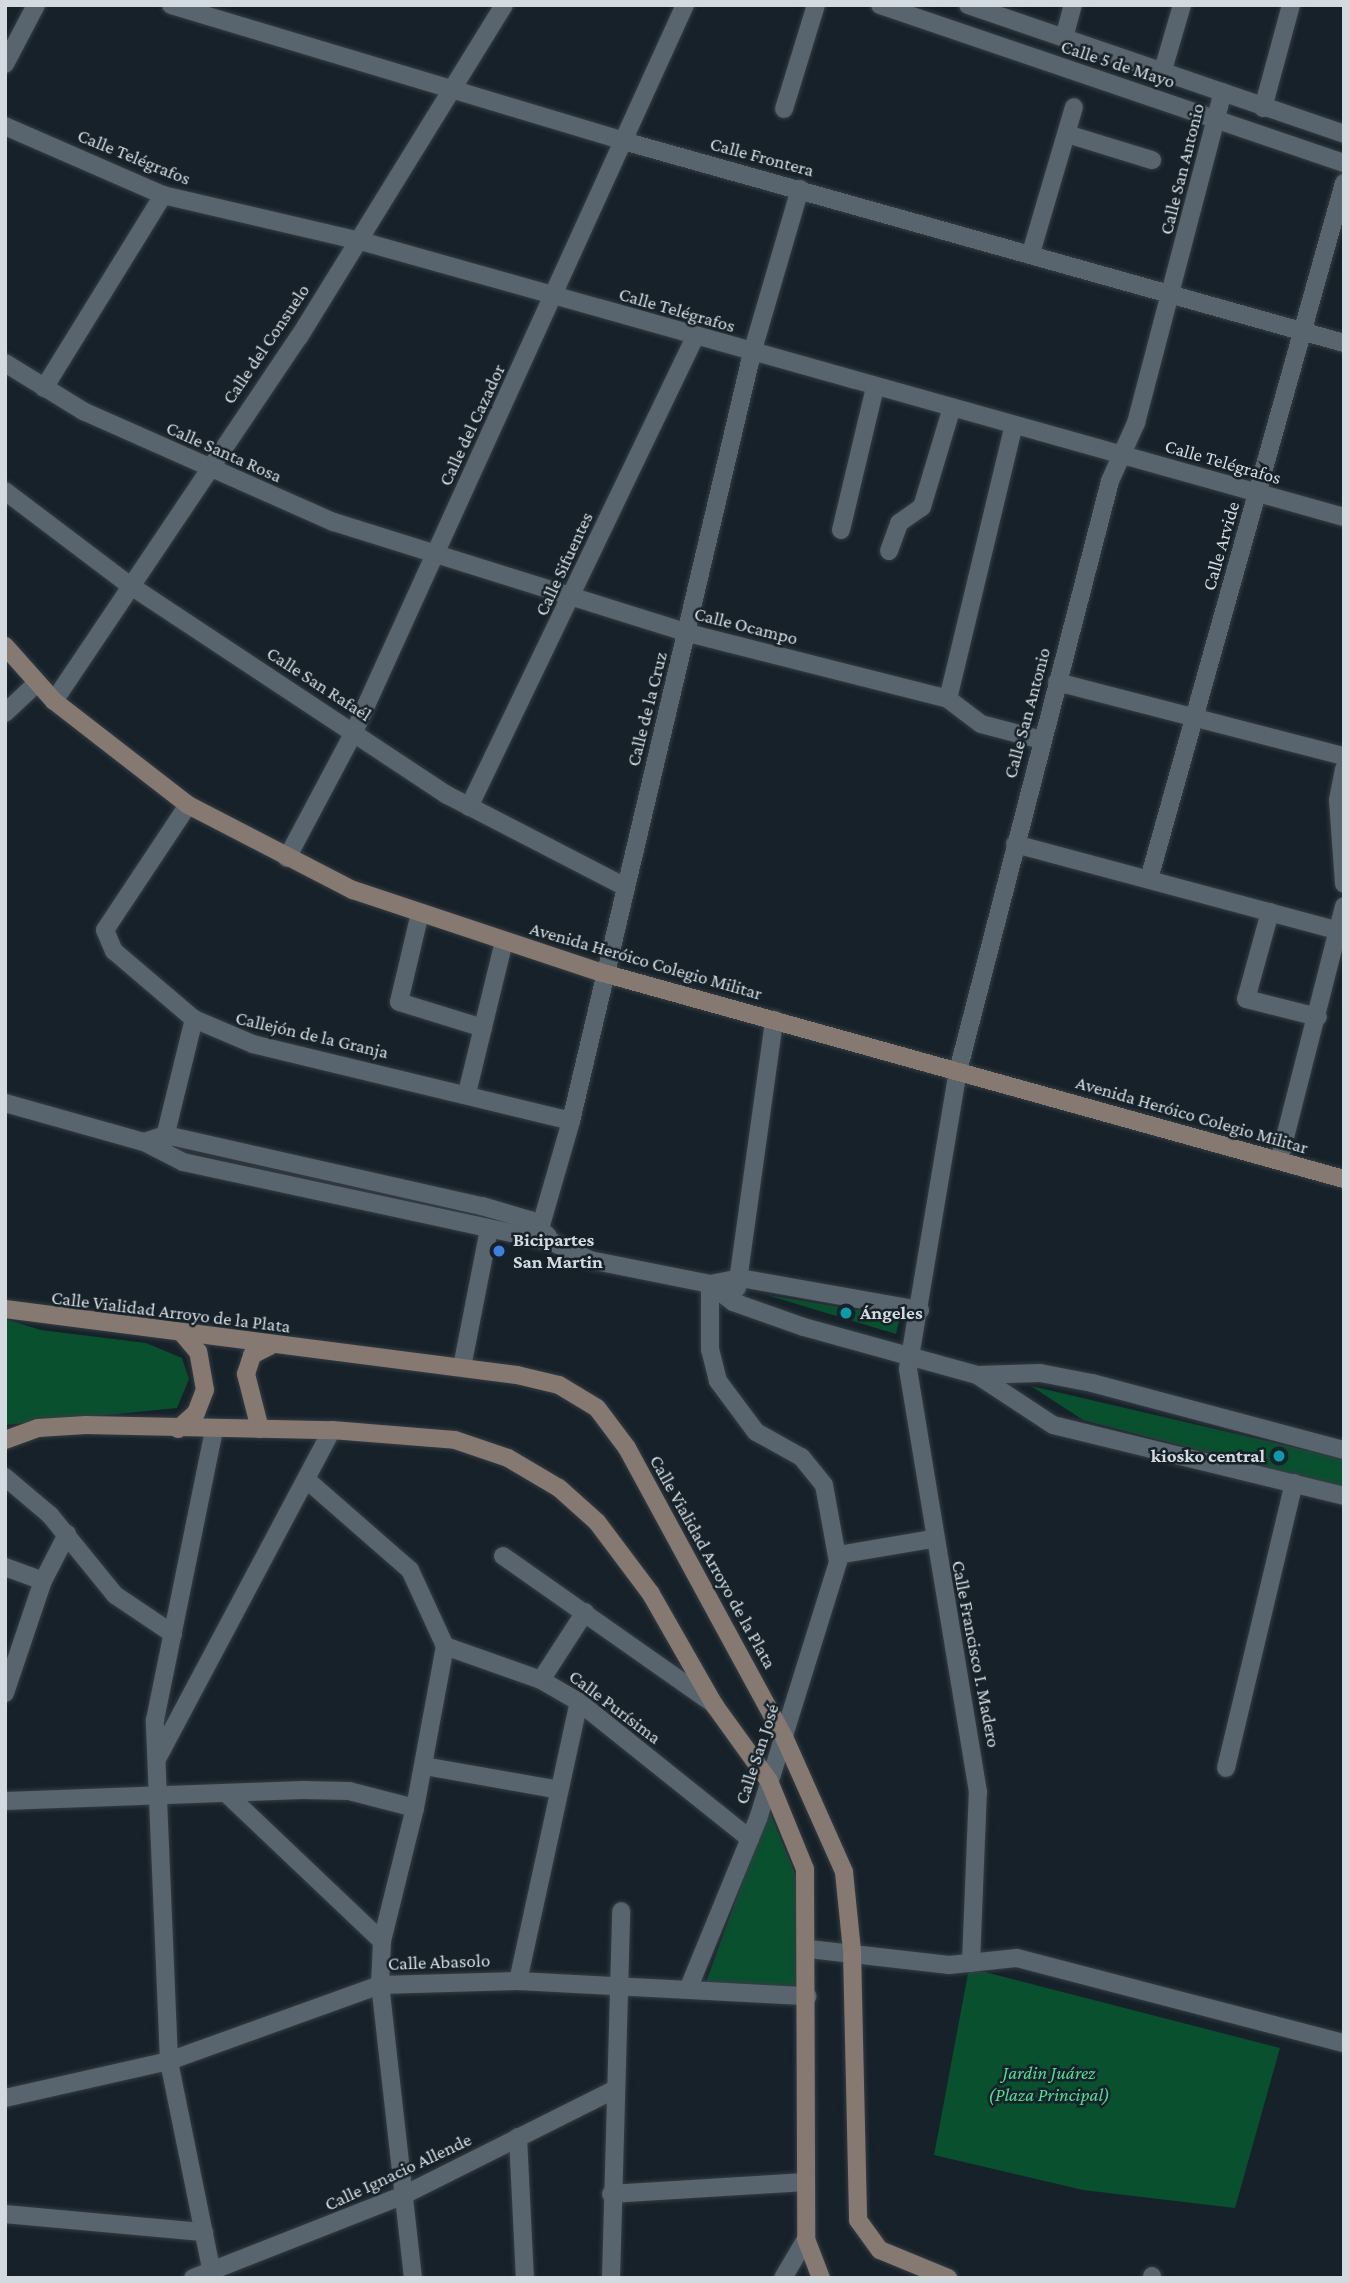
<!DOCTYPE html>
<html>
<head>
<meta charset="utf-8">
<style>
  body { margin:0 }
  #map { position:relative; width:1349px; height:2283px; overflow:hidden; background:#162129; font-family:"Crimson Pro",serif }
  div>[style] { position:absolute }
  .green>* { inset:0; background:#09502f }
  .roads { filter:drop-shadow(0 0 2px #353c43) drop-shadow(0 0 2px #353c43) }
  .street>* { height:18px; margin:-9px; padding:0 9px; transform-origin:9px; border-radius:9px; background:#58646e }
  .secondary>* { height:18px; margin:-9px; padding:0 9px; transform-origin:9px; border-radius:9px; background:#867972 }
  .dots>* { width:19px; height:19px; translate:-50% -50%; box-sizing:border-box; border:4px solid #162129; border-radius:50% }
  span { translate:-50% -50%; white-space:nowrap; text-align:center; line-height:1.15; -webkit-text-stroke:5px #162129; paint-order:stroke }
  .street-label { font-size:19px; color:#d4dbe0 }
  .poi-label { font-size:19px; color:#d4dbe0; font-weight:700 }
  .left { translate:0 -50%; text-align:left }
  .right { translate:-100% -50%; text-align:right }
  .park-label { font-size:19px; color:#53dc94; font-style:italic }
  .frame { position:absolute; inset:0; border:7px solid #d4dbe0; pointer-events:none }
</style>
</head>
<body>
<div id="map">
  <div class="green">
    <i style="clip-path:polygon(767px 1295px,900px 1317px,896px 1334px)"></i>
    <i style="clip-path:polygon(5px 1319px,41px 1330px,146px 1343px,182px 1358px,189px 1379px,177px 1408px,5px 1425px)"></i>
    <i style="clip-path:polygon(1031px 1386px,1344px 1459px,1344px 1488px,1083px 1420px)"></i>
    <i style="clip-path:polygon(769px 1810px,799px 1883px,803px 1990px,704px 1987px)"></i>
    <i style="clip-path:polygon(969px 1968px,1280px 2048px,1235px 2208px,1083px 2190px,934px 2155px)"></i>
  </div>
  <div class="roads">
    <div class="street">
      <i style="left:171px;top:5px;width:476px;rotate:16.7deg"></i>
      <i style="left:627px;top:142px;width:745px;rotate:15.66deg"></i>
      <i style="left:880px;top:5px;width:490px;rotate:18.8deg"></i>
      <i style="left:968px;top:5px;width:398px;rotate:18.9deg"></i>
      <i style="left:1064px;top:38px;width:34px;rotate:-75deg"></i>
      <i style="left:5px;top:64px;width:67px;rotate:-62.3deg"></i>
      <i style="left:1163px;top:70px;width:68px;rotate:-73.7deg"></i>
      <i style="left:1263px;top:108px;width:107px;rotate:-74.8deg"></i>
      <i style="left:784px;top:109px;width:109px;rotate:-72.9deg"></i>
      <i style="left:5px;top:126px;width:172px;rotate:23.6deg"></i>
      <i style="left:163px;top:195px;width:199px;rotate:13.1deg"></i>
      <i style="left:357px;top:240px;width:1025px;rotate:15.68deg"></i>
      <i style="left:1067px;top:134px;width:89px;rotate:17deg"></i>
      <i style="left:1031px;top:253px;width:152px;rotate:-73.6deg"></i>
      <i style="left:5px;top:363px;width:92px;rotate:31.6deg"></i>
      <i style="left:83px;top:411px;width:274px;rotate:23.9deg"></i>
      <i style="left:334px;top:522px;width:371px;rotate:17.4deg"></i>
      <i style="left:688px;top:633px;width:268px;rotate:14.2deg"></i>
      <i style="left:948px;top:699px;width:41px;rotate:37.1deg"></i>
      <i style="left:981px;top:724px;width:63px;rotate:14.7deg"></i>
      <i style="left:44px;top:388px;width:227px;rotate:-58.3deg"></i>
      <i style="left:5px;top:491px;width:154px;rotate:37.1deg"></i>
      <i style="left:128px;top:584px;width:382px;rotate:33.5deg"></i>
      <i style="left:447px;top:795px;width:200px;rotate:27.3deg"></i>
      <i style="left:841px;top:530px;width:147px;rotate:-76.6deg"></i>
      <i style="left:889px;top:551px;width:30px;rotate:-70deg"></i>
      <i style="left:899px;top:523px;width:28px;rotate:-35deg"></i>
      <i style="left:922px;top:507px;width:104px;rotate:-73.3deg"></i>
      <i style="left:1057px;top:682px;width:296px;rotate:14.5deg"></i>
      <i style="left:948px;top:699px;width:282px;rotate:-76.5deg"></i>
      <i style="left:54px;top:701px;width:439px;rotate:-56.1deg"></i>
      <i style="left:299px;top:337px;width:390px;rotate:-58.3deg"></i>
      <i style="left:5px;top:713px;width:44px;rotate:-43.2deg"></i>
      <i style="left:1344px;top:769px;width:32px;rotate:101deg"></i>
      <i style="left:1338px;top:800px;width:84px;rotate:85.9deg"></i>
      <i style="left:188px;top:805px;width:150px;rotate:123.6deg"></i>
      <i style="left:105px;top:930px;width:23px;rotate:67deg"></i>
      <i style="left:114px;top:951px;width:105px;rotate:40.4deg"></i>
      <i style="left:194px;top:1019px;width:64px;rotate:23deg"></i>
      <i style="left:253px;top:1044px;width:327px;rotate:13.6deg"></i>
      <i style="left:469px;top:807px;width:522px;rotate:-64.32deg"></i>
      <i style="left:1015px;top:844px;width:341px;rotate:15deg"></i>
      <i style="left:287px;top:858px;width:143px;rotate:-62deg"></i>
      <i style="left:354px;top:732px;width:799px;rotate:-65.52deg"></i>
      <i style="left:1149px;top:879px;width:723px;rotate:-74.35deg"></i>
      <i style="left:1270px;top:912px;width:90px;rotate:105.4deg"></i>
      <i style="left:1246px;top:999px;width:74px;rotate:14deg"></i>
      <i style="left:420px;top:913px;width:91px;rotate:103.3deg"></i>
      <i style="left:399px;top:1002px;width:88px;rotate:17.2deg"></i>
      <i style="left:467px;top:1093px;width:156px;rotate:-76.3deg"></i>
      <i style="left:5px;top:1103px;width:144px;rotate:15.7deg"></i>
      <i style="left:144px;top:1142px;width:44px;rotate:27.1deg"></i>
      <i style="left:183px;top:1162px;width:378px;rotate:12.2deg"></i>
      <i style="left:552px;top:1242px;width:42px;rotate:25.3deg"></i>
      <i style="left:590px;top:1260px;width:122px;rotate:11.3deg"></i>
      <i style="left:710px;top:1284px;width:31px;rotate:-11deg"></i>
      <i style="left:740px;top:1278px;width:183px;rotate:10.1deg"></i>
      <i style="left:144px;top:1142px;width:23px;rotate:-18deg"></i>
      <i style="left:166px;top:1135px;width:324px;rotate:12.7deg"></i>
      <i style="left:482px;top:1206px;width:50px;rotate:16.3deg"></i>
      <i style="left:530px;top:1220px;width:24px;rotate:42deg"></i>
      <i style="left:163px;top:1145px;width:130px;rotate:-76.2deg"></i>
      <i style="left:1279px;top:1161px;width:263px;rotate:-75.7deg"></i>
      <i style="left:537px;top:1239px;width:123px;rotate:-73.9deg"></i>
      <i style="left:571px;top:1121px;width:789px;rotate:-76.74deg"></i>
      <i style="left:752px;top:353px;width:171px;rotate:-73.7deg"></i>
      <i style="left:710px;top:1284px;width:29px;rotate:38deg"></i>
      <i style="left:733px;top:1302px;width:75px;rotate:19.4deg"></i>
      <i style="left:804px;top:1327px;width:180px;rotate:15.5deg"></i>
      <i style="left:977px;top:1375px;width:91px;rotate:33.3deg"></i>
      <i style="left:1053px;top:1425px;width:300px;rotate:13.7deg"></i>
      <i style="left:737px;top:1288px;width:271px;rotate:-82.1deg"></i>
      <i style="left:462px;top:1367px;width:141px;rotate:-78.9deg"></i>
      <i style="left:977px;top:1375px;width:63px;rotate:-1.8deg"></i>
      <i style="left:1040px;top:1373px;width:53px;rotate:10.9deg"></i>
      <i style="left:1092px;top:1383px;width:261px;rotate:14.9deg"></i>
      <i style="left:5px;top:1477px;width:59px;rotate:40.2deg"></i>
      <i style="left:50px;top:1515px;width:103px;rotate:50.9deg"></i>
      <i style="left:115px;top:1595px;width:70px;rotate:33.9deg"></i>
      <i style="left:308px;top:1481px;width:135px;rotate:41.1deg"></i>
      <i style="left:410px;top:1570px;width:84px;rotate:65.3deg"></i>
      <i style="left:445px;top:1646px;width:102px;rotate:19.5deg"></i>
      <i style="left:541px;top:1680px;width:44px;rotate:30.1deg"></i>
      <i style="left:579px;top:1702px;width:219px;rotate:38.7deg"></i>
      <i style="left:838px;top:1555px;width:96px;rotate:-9.6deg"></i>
      <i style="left:503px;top:1556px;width:259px;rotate:35.1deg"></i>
      <i style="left:5px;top:1567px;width:40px;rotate:20.2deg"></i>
      <i style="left:541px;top:1680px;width:81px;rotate:-57.1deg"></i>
      <i style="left:5px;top:1693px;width:118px;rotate:-71.3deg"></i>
      <i style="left:43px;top:1581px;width:53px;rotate:-62.9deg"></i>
      <i style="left:158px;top:1757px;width:370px;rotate:-62deg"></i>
      <i style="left:424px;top:1766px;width:133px;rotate:10deg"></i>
      <i style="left:1226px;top:1768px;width:293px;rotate:-76.6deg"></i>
      <i style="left:229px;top:1796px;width:211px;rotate:43.5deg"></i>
      <i style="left:5px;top:1801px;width:298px;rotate:-2.1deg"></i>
      <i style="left:303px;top:1790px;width:46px;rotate:1.2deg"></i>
      <i style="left:349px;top:1791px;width:68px;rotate:14.4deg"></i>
      <i style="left:809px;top:1949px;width:141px;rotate:6.5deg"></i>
      <i style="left:949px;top:1965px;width:68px;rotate:-5.9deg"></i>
      <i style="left:1017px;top:1958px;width:338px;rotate:14.6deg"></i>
      <i style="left:971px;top:1963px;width:171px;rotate:-87.7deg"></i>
      <i style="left:978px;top:1792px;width:429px;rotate:-99.4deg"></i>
      <i style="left:908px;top:1369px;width:302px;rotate:-80.5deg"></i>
      <i style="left:958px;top:1071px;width:609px;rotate:-75.55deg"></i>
      <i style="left:1110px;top:481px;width:64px;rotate:-65.9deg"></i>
      <i style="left:1136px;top:423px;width:342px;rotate:-75.3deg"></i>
      <i style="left:518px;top:1981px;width:286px;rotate:-77.7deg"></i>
      <i style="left:689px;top:1987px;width:182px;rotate:-67.7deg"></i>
      <i style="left:758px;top:1819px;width:269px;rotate:-72.7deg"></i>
      <i style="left:838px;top:1562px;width:78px;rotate:-100.3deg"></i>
      <i style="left:824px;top:1485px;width:36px;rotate:-129deg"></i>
      <i style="left:801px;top:1457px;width:51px;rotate:-150.9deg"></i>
      <i style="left:756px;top:1432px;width:64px;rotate:-126.7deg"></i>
      <i style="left:718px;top:1381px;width:32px;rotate:-104deg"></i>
      <i style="left:710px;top:1350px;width:66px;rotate:-90deg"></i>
      <i style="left:5px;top:2098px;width:168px;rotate:-12.7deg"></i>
      <i style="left:169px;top:2061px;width:224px;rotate:-19.8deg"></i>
      <i style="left:380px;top:1985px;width:138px;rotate:-1.7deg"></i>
      <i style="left:518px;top:1981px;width:290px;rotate:3deg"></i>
      <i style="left:518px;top:2137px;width:141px;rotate:87.2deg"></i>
      <i style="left:611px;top:2194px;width:194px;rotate:-3.5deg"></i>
      <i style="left:5px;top:2214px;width:200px;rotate:5.2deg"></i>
      <i style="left:193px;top:2278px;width:227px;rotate:-21.5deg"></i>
      <i style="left:404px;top:2195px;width:235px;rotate:-26.6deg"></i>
      <i style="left:213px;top:2278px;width:221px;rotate:-101.5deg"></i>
      <i style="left:169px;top:2061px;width:341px;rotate:-92.4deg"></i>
      <i style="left:155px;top:1720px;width:297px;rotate:-78.5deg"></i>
      <i style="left:413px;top:2278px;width:295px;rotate:-96.4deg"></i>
      <i style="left:380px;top:1985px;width:44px;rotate:-87.4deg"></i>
      <i style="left:382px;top:1941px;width:137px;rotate:-76.1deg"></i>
      <i style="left:415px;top:1808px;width:165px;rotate:-79.5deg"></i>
      <i style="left:611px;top:2278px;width:367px;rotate:-88.4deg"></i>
      <i style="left:783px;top:2278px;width:45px;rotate:-59.5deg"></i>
      <i style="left:1152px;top:2278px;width:2px;rotate:-90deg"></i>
    </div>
    <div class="secondary">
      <i style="left:5px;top:646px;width:74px;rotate:48.3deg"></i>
      <i style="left:54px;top:701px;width:170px;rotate:37.8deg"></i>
      <i style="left:188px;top:805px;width:186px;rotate:27.3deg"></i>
      <i style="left:353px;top:890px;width:263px;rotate:18.4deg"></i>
      <i style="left:603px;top:973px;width:769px;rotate:15.54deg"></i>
      <i style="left:5px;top:1309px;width:516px;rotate:7.35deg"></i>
      <i style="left:517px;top:1375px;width:43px;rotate:13.4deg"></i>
      <i style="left:559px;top:1385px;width:44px;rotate:31.2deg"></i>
      <i style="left:597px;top:1408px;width:50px;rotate:53.1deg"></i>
      <i style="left:627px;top:1448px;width:329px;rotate:61.5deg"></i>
      <i style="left:784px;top:1737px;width:148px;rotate:66deg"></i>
      <i style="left:844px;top:1872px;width:79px;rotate:84.2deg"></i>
      <i style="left:852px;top:1951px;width:269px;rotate:88.7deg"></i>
      <i style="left:858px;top:2220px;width:37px;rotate:54deg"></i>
      <i style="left:880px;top:2250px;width:74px;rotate:22.4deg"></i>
      <i style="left:178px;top:1429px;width:24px;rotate:-42deg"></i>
      <i style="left:196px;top:1413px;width:25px;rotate:-69deg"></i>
      <i style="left:205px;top:1390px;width:39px;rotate:-100deg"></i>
      <i style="left:198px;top:1352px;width:23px;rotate:-130deg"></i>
      <i style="left:260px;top:1429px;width:57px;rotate:-104.3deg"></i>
      <i style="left:246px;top:1374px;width:20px;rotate:-72deg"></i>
      <i style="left:252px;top:1355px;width:20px;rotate:-27deg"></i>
      <i style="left:5px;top:1440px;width:35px;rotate:-20deg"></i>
      <i style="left:38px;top:1428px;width:48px;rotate:-3.6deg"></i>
      <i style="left:86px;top:1425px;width:246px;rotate:1.2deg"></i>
      <i style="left:332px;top:1430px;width:123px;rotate:4.6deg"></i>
      <i style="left:455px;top:1440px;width:56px;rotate:18.8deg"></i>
      <i style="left:508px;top:1458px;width:59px;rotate:30.5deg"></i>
      <i style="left:559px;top:1488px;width:51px;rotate:41.8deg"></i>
      <i style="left:597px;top:1522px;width:90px;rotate:53.1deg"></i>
      <i style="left:651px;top:1594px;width:129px;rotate:60.3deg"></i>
      <i style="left:715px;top:1706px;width:92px;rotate:54.2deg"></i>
      <i style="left:769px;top:1781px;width:95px;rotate:67.8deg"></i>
      <i style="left:805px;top:1869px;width:370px;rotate:89.8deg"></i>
      <i style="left:806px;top:2239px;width:42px;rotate:69deg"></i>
    </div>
  </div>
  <div class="dots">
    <i style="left:499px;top:1251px;background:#3f7fe0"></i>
    <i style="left:846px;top:1313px;background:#0f9aa8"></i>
    <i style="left:1279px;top:1456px;background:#0f9aa8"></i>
  </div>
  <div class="street-label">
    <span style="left:1118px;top:64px;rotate:18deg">Calle 5 de Mayo</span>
    <span style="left:134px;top:157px;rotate:22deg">Calle Telégrafos</span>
    <span style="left:762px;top:157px;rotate:15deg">Calle Frontera</span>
    <span style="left:1182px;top:169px;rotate:-76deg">Calle San Antonio</span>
    <span style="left:677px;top:310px;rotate:16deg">Calle Telégrafos</span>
    <span style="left:266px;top:344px;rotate:-56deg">Calle del Consuelo</span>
    <span style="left:472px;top:425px;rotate:-65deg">Calle del Cazador</span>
    <span style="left:224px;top:452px;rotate:24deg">Calle Santa Rosa</span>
    <span style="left:1223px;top:462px;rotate:16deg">Calle Telégrafos</span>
    <span style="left:1221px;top:546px;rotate:-74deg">Calle Arvide</span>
    <span style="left:564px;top:564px;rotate:-65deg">Calle Sifuentes</span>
    <span style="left:746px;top:626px;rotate:14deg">Calle Ocampo</span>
    <span style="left:319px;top:684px;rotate:33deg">Calle San Rafaél</span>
    <span style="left:647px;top:709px;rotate:-76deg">Calle de la Cruz</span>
    <span style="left:1027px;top:713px;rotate:-75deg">Calle San Antonio</span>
    <span style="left:646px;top:961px;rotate:16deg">Avenida Heróico Colegio Militar</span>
    <span style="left:312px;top:1035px;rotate:13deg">Callejón de la Granja</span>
    <span style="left:1192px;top:1115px;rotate:16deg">Avenida Heróico Colegio Militar</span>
    <span style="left:171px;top:1312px;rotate:7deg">Calle Vialidad Arroyo de la Plata</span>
    <span style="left:713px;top:1562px;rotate:61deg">Calle Vialidad Arroyo de la Plata</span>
    <span style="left:976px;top:1654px;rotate:79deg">Calle Francisco I. Madero</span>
    <span style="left:615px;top:1707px;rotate:37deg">Calle Purísima</span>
    <span style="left:757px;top:1754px;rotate:-72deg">Calle San José</span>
    <span style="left:439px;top:1962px;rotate:-2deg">Calle Abasolo</span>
    <span style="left:398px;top:2172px;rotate:-25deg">Calle Ignacio Allende</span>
  </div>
  <div class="poi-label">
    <span class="left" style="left:513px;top:1251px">Bicipartes<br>San Martin</span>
    <span class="left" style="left:860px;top:1313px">Ángeles</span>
    <span class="right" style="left:1265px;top:1456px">kiosko central</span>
  </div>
  <div class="park-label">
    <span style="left:1049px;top:2084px">Jardin Juárez<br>(Plaza Principal)</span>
  </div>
  <div class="frame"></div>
</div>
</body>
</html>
